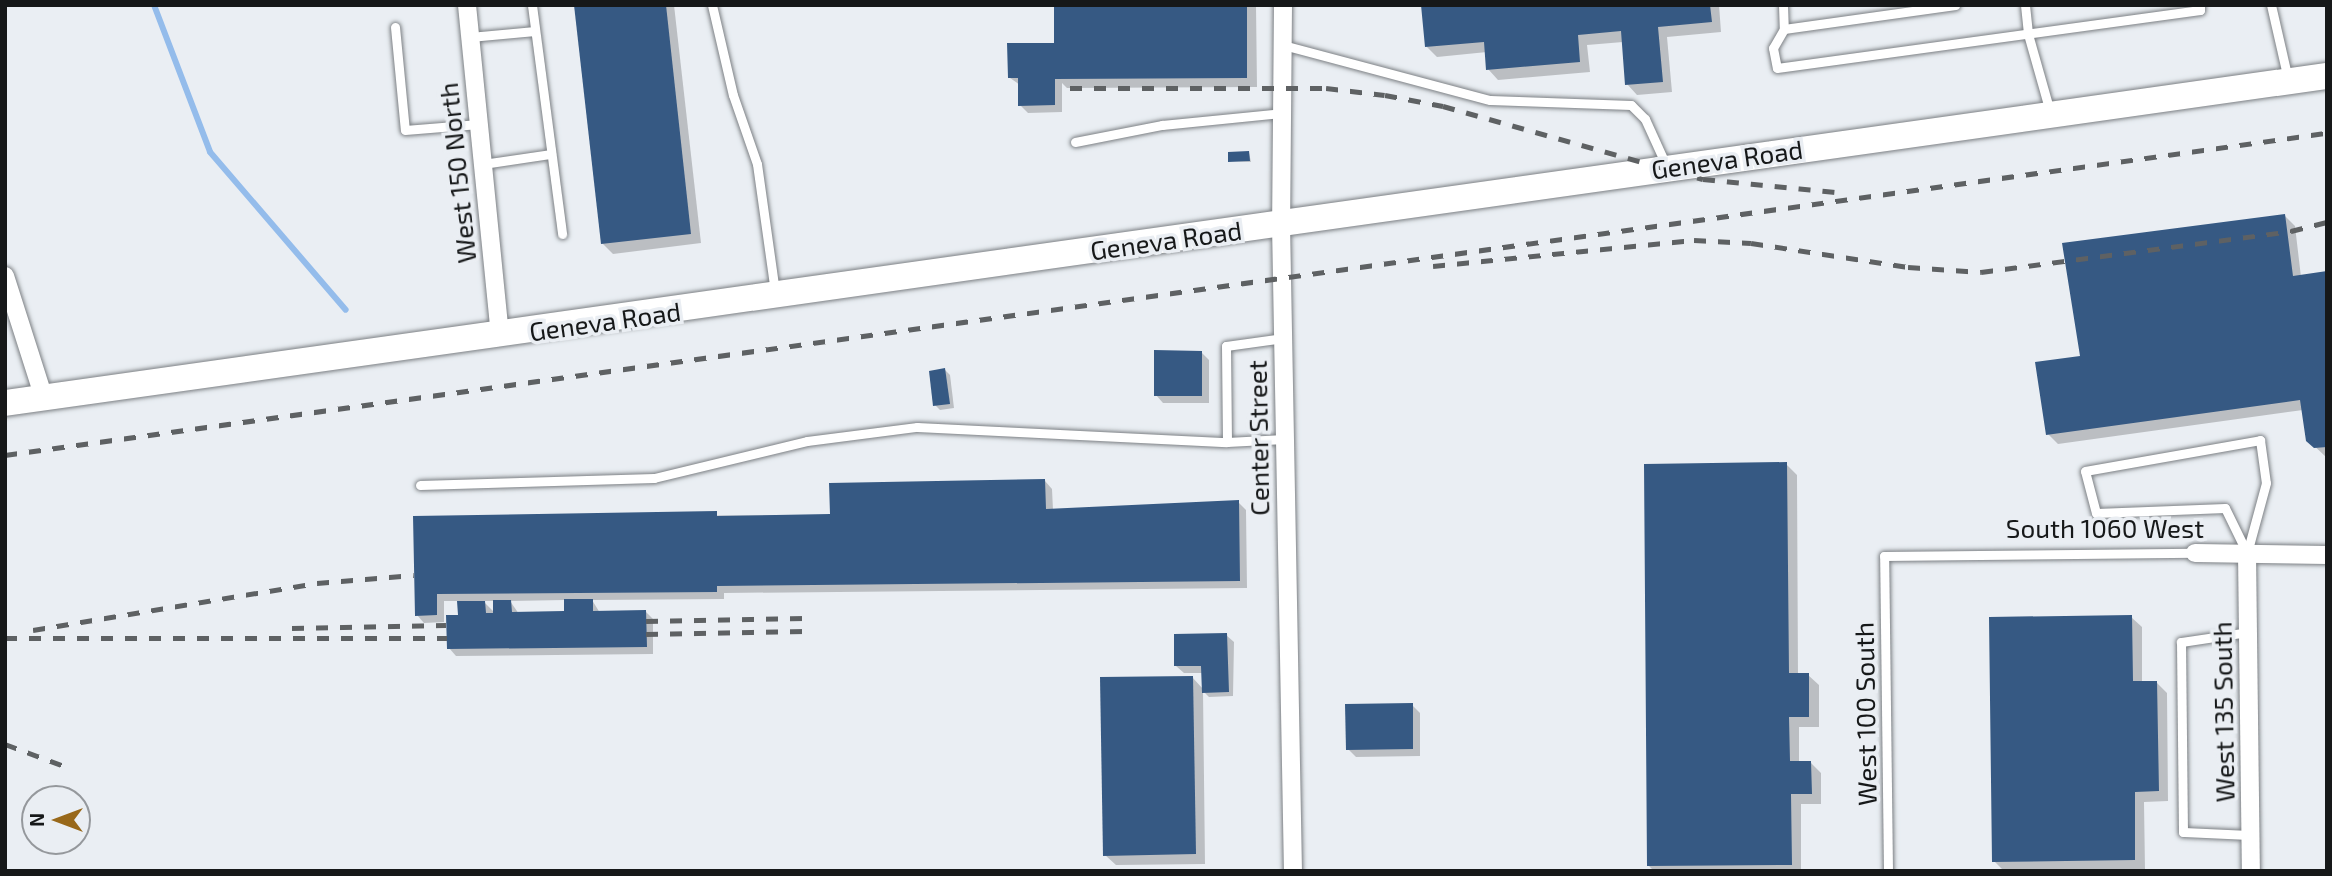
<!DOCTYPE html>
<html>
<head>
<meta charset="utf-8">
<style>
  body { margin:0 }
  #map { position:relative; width:2332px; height:876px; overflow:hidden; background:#eaeef3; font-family:"Exo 2",sans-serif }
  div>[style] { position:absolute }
  .shadow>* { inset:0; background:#0003 }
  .stream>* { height:6px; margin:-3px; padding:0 3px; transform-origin:3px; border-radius:3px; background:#94bceb }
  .building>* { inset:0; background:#365983 }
  .roads { filter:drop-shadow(0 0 2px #7c8084) drop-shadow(0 0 2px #7c8084) }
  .service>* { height:9px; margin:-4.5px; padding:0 4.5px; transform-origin:4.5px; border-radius:4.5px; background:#fff }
  .minor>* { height:18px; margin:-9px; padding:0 9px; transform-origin:9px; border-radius:9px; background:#fff }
  .secondary>* { height:26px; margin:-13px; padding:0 13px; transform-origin:13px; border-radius:13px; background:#fff }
  .rail>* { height:5px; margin-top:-2.5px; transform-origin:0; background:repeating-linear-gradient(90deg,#5e6163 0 12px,transparent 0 24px) }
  span { translate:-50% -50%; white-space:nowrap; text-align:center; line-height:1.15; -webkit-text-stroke:7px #eaeef3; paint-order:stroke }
  .street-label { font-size:26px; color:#161819 }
  .frame { position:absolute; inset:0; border:7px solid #161819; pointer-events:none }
  .north { position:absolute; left:21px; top:785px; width:70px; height:70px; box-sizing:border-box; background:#eaeef3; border:2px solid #95989c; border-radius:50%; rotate:270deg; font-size:19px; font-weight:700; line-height:28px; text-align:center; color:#161819 }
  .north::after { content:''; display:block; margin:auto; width:24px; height:32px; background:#98681a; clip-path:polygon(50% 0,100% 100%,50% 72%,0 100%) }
</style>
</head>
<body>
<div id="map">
  <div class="shadow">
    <i style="clip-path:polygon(576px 5px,674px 5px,701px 243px,613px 254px,602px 243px)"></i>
    <i style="clip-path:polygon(1056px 5px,1256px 5px,1257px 87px,1067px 88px,1062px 83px,1062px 112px,1028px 113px,1020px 105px,1020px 85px,1010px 78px,1056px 44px)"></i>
    <i style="clip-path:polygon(1423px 5px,1719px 5px,1721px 32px,1667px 37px,1672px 92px,1637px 95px,1627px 84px,1623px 42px,1587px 45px,1590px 72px,1498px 80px,1488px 69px,1487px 52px,1437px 57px,1426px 46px)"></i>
    <i style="clip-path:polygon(1249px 153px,1251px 162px,1230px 161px)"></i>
    <i style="clip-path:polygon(2284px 215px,2295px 226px,2301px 277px,2327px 273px,2327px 458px,2308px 440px,2303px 410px,2058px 444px,2048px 434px,2082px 357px)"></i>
    <i style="clip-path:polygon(1201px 352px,1209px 360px,1209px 403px,1163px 403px,1156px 395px)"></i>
    <i style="clip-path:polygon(945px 370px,950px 375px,954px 408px,940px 410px,935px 405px)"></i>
    <i style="clip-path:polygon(1786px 464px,1797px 475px,1798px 675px,1808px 675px,1819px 685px,1819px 727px,1799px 727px,1799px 763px,1811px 763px,1821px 773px,1821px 804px,1801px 804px,1801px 871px,1654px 871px,1649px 866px)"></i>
    <i style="clip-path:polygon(evenodd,1045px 481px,1052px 489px,1053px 510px,1238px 502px,1246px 510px,1247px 588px,724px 593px,724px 599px,592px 600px,600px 613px,645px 611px,653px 619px,653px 654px,456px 656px,449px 648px,459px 617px,459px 601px,444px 601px,444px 622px,424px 623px,417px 615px,415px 517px,831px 515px,1045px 481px,565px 600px,566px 613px,519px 614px,510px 601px,565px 600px,1045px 481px,483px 601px,495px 601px,495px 613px,483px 601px)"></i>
    <i style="clip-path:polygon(2131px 617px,2142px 627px,2142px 683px,2157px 683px,2167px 693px,2168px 801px,2144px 802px,2145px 870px,2004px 871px,1994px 861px)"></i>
    <i style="clip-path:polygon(1226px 635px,1234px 642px,1233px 696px,1209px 697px,1203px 691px,1205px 864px,1116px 865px,1105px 855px,1192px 677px,1203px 689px,1203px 673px,1184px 673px,1176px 666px)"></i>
    <i style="clip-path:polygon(1412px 705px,1420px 713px,1420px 756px,1356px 757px,1348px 749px)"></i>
  </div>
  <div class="stream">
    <i style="left:154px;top:5px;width:157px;rotate:69.1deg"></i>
    <i style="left:210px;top:152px;width:208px;rotate:49.3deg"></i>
  </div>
  <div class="building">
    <i style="clip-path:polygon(574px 5px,666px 5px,691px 234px,601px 244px)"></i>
    <i style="clip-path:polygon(1054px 5px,1247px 5px,1247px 78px,1055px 79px,1055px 105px,1018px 106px,1018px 78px,1008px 78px,1007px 43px,1054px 43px)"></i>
    <i style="clip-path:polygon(1421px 5px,1710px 5px,1712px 22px,1658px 27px,1663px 82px,1625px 85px,1621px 31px,1578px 35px,1580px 62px,1486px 70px,1484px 42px,1425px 47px)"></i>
    <i style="clip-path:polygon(1249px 151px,1250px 161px,1228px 162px,1228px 152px)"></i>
    <i style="clip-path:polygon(2285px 214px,2293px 276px,2327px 271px,2327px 447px,2314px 448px,2306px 441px,2300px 400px,2046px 435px,2035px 362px,2080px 356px,2062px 243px)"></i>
    <i style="clip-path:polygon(1154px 350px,1202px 351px,1202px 396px,1154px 396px)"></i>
    <i style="clip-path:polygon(945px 368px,950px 404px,933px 406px,929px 371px)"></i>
    <i style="clip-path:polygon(1787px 462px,1789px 673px,1809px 673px,1809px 717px,1789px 717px,1790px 761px,1811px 761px,1812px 794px,1791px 794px,1792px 865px,1647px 866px,1644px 464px)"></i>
    <i style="clip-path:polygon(1045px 479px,1046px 509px,1239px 500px,1240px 581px,717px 586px,717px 592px,437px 594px,437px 615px,415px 616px,413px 516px,717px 511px,717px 516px,830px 514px,829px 483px)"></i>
    <i style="clip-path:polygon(564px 599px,593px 599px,593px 611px,646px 610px,647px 647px,447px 649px,446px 615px,458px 615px,457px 601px,485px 601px,486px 613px,493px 613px,493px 600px,511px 600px,512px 612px,564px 611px)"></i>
    <i style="clip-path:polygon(2132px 615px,2133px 681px,2157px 681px,2159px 791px,2135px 792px,2135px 860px,1992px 862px,1989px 617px)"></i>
    <i style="clip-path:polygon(1227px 633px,1229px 692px,1202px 693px,1201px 666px,1174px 666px,1174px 634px)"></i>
    <i style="clip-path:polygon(1193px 676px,1196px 854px,1103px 856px,1100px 677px)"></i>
    <i style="clip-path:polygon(1413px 703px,1413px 749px,1346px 750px,1345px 704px)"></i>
  </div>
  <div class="roads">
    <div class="service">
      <i style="left:532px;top:5px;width:231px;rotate:82.5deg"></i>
      <i style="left:712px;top:5px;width:92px;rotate:76.9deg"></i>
      <i style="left:733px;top:95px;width:73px;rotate:70.8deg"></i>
      <i style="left:757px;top:164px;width:129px;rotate:82deg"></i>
      <i style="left:1783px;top:5px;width:24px;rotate:88deg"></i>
      <i style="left:1784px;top:29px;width:173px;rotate:-8deg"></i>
      <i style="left:2025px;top:5px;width:29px;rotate:84deg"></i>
      <i style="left:2028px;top:34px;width:81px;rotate:74.2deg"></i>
      <i style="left:2271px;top:5px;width:76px;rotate:77.1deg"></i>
      <i style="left:395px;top:27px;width:103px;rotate:84.5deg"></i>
      <i style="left:405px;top:130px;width:74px;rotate:-4.6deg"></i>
      <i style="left:1784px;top:29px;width:22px;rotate:120deg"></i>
      <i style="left:1773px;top:48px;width:20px;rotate:79deg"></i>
      <i style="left:1777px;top:68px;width:427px;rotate:-7.8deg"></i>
      <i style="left:2200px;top:10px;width:5px;rotate:-90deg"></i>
      <i style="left:470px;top:37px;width:65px;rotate:-5.3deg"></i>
      <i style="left:1283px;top:45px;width:214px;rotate:14.9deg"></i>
      <i style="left:1490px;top:100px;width:141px;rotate:2deg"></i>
      <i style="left:1631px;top:105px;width:20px;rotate:45deg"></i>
      <i style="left:1645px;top:119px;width:51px;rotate:65.5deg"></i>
      <i style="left:1075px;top:142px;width:89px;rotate:-11.1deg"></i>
      <i style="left:1162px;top:125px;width:122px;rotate:-5.7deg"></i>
      <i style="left:483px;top:164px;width:69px;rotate:-8.4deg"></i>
      <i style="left:2260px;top:440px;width:43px;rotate:82.1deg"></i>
      <i style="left:2266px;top:483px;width:73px;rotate:105.2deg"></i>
      <i style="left:2247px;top:553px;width:50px;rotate:-116.1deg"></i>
      <i style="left:2225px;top:508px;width:129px;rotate:177.8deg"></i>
      <i style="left:2096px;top:513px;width:43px;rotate:-104.7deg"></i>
      <i style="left:2085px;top:471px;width:178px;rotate:-10deg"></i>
      <i style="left:1227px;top:442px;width:96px;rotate:-90.6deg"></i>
      <i style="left:1226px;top:346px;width:58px;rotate:-8deg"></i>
      <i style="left:420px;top:485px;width:234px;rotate:-1.7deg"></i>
      <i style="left:654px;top:478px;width:157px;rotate:-13.6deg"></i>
      <i style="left:807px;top:441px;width:111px;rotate:-7.3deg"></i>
      <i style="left:917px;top:427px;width:310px;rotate:2.8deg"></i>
      <i style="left:1227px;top:442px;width:57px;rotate:-3deg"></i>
      <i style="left:2248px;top:632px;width:68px;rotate:171.5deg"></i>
      <i style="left:2181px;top:642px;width:190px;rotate:89.4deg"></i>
      <i style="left:2183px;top:832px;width:67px;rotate:2.6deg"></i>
      <i style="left:1888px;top:871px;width:315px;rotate:-90.7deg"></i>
      <i style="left:1884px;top:556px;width:311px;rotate:-0.6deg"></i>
    </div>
    <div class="minor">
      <i style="left:467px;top:5px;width:333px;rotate:84.3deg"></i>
      <i style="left:1283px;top:5px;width:219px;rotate:90.5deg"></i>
      <i style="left:1281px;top:224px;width:647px;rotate:88.94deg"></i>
      <i style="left:5px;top:276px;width:128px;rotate:72.3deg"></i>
      <i style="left:2195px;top:553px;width:132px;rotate:0.9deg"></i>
      <i style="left:2247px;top:553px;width:318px;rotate:89.3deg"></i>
    </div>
    <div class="secondary">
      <i style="left:5px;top:403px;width:2345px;rotate:-8.02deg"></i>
    </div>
  </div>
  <div class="rail">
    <i style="left:1070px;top:88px;width:256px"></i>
    <i style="left:1326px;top:88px;width:59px;rotate:6.8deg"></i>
    <i style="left:1385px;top:95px;width:59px;rotate:10.7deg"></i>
    <i style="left:1443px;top:106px;width:270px;rotate:15.7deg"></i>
    <i style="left:1703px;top:179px;width:133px;rotate:5.6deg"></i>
    <i style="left:1433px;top:266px;width:262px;rotate:-5.7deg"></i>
    <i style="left:1694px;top:240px;width:57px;rotate:3deg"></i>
    <i style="left:1751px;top:243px;width:159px;rotate:8.7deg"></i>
    <i style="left:1908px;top:267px;width:73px;rotate:3.9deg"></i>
    <i style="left:1981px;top:272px;width:313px;rotate:-7.5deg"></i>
    <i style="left:2291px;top:231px;width:37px;rotate:-14deg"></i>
    <i style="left:5px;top:455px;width:2344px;rotate:-7.9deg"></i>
    <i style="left:646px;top:621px;width:159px;rotate:-1.1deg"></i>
    <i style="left:292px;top:628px;width:154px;rotate:-1.1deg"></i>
    <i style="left:33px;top:630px;width:288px;rotate:-9.4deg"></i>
    <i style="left:317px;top:583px;width:97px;rotate:-4.7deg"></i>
    <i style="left:646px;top:634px;width:160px;rotate:-1.1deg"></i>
    <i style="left:5px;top:638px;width:442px"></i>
    <i style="left:5px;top:744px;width:63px;rotate:20.4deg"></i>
  </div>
  <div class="street-label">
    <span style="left:1727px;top:159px;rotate:-8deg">Geneva Road</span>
    <span style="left:457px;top:173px;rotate:-96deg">West 150 North</span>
    <span style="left:1166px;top:240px;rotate:-8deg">Geneva Road</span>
    <span style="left:605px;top:321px;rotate:-8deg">Geneva Road</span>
    <span style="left:1258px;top:438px;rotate:-91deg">Center Street</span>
    <span style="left:2105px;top:528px">South 1060 West</span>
    <span style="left:2223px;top:712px;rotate:-91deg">West 135 South</span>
    <span style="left:1865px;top:714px;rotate:-91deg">West 100 South</span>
  </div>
  <div class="frame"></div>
  <div class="north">N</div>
</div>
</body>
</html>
